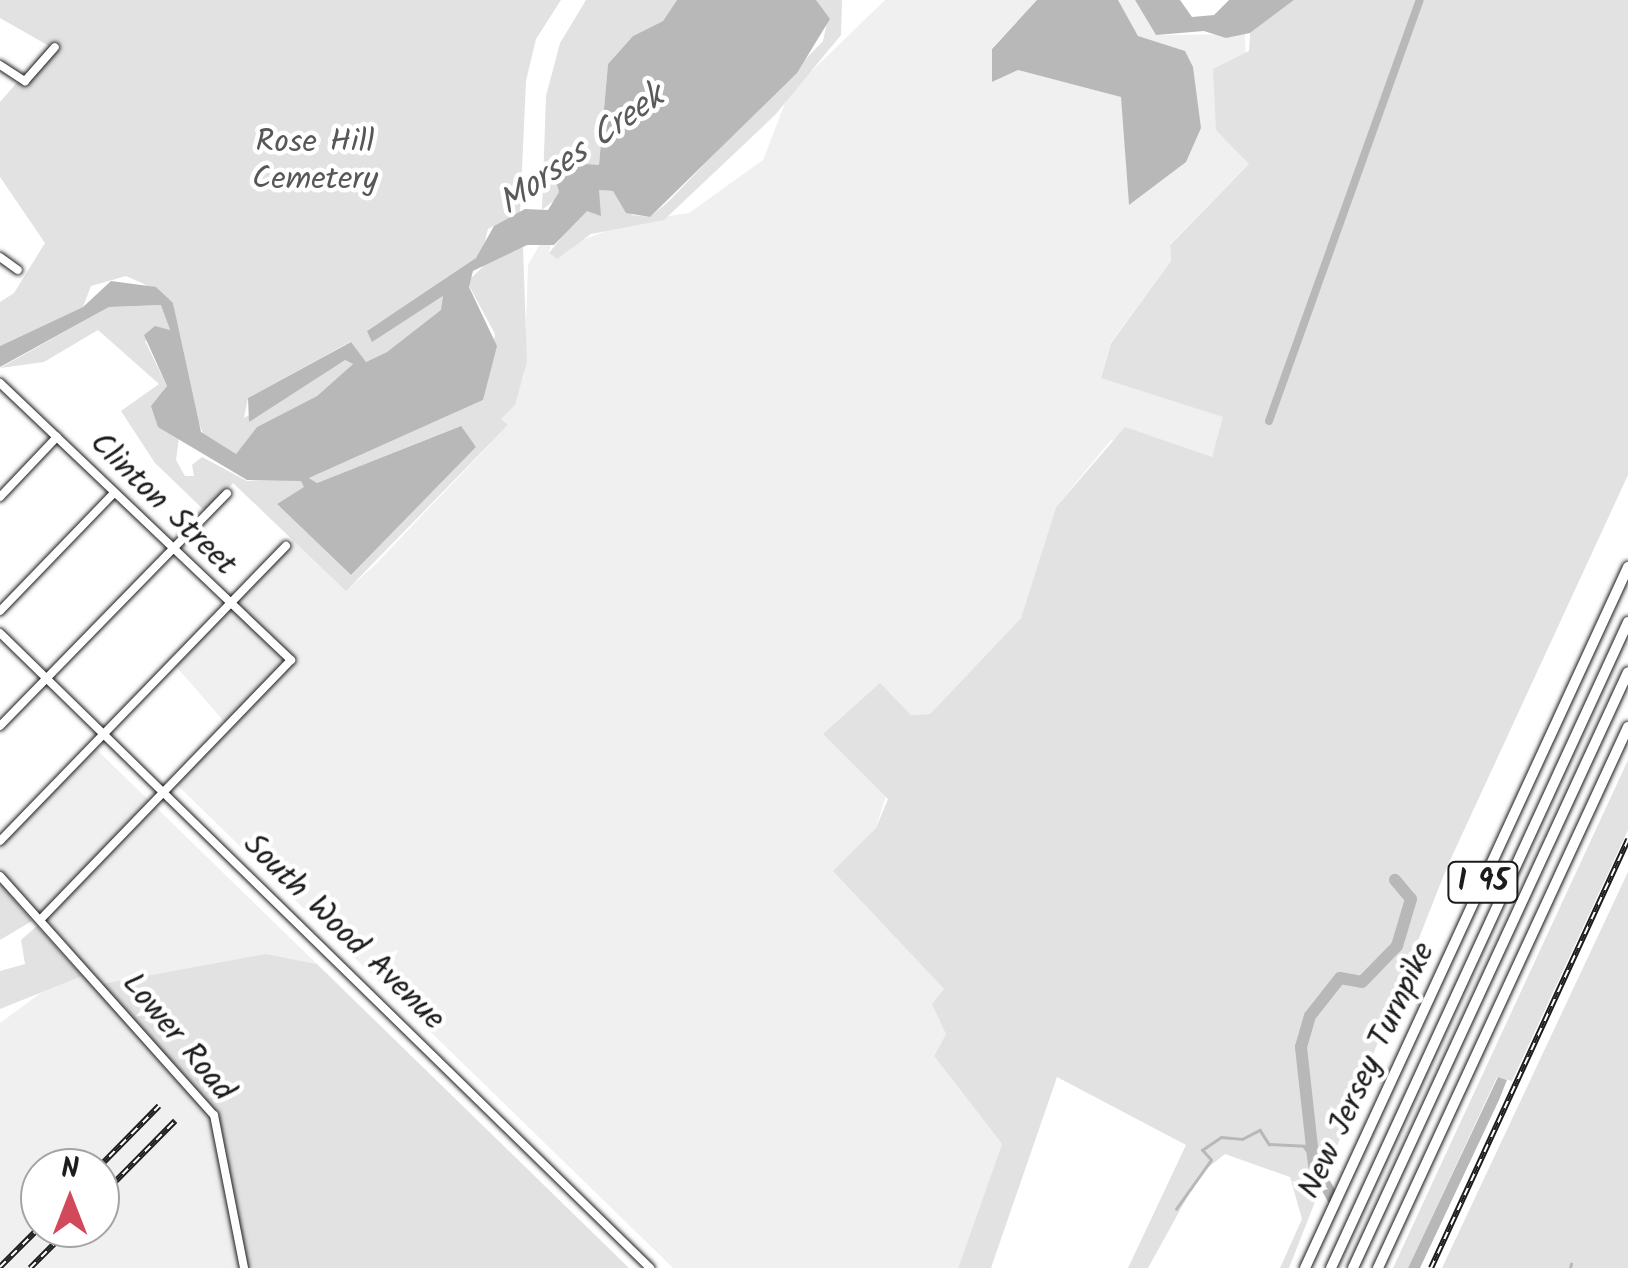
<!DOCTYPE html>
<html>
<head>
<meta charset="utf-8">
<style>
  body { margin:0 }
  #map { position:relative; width:1628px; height:1268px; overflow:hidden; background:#fff; font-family:Kalam,sans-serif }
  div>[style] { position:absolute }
  .built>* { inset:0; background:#f0f0f0 }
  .green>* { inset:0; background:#e2e2e2 }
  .water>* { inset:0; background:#b8b8b8 }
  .stream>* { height:2.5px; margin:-1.25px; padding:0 1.25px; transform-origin:1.25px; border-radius:1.25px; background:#b8b8b8 }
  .canal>* { height:8px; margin:-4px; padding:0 4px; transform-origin:4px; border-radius:4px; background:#b8b8b8 }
  .river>* { height:12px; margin:-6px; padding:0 6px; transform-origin:6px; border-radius:6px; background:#b8b8b8 }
  .roads { filter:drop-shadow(0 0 2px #1c1c1c) drop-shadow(0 0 2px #1c1c1c) }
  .minor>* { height:8px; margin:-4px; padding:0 4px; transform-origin:4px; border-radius:4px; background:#fff }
  .highway>* { height:10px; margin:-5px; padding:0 5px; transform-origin:5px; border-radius:5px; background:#fff }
  .rail>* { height:6px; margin-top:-3px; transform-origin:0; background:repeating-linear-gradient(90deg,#fff 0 8px,#1c1c1c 0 16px); box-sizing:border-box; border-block:2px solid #1c1c1c }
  span { translate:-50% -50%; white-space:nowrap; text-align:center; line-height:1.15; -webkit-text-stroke:9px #fff; paint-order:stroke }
  .shield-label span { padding:2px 8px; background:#fff; border:2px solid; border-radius:8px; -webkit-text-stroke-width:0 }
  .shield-label { font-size:30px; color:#1c1c1c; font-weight:700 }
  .park-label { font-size:32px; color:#575757 }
  .street-label { font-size:32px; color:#1c1c1c }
  .water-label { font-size:35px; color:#5a5a5a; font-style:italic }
  .north { position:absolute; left:20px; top:1148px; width:100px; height:100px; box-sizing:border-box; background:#fff; border:2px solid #a4a4a4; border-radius:50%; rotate:0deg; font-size:28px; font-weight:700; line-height:40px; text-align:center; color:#1c1c1c }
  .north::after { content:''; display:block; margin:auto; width:35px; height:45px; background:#d1495b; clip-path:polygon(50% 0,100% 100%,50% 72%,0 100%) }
</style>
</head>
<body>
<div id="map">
  <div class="built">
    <i style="clip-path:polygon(885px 0,1037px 0,992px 48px,993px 82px,1018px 70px,1122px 97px,1129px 204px,1138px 36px,1118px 0,1135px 0,1156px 35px,1245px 34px,1249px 164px,1170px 244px,1171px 261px,1111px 342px,1101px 377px,1224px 417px,1212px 457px,1111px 440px,1056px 507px,1021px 618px,930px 714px,911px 715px,876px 828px,834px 871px,944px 989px,946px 1034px,934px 1056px,1002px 1144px,958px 1268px,673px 1268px,174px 782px,228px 726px,174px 664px,293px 540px,346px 590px,373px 567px,508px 425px,500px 419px,524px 376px,528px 265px,540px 244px,551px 243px,549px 253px,629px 222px,689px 213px,763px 160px,789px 93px)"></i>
    <i style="clip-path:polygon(evenodd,93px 746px,317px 964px,265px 954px,221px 1130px,244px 1268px,0 1268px,0 1023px,79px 965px,0 875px,0 840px,93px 746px,40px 1168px,100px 1168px,100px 1228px,40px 1228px,40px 1168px)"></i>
  </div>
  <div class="green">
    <i style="clip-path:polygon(0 0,561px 0,536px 39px,526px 81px,520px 213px,488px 229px,482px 253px,460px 271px,368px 330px,373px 341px,443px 296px,442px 310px,387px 352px,366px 362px,350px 342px,248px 398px,244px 418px,345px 360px,353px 364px,317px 396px,257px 427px,236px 454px,227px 453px,203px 434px,192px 405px,173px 303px,144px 284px,126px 276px,91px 286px,83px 307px,0 346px,0 302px,14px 293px,45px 243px,0 177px,0 102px,49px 46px,0 18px)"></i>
    <i style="clip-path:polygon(586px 0,677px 0,663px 21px,633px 36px,608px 64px,599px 165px,542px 210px,546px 96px,560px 43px)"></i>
    <i style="clip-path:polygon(816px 0,842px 0,841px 35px,775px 115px,664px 220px,591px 234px,557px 259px,549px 253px,599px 190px,613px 191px,632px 215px,650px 217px,669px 201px,823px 41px,827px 22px)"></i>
    <i style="clip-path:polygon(1294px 0,1628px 0,1628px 475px,1447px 867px,1289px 1268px,1280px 1268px,1302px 1219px,1290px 1177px,1225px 1154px,1200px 1174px,1148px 1268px,1128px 1268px,1186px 1145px,1057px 1077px,991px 1268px,958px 1268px,1002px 1144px,934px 1056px,946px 1034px,932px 1004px,944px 989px,833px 871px,876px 828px,888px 799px,823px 734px,880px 683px,911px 715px,930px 714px,1021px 618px,1056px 507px,1125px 427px,1212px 457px,1223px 417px,1101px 378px,1111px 343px,1171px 261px,1170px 245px,1249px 164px,1216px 130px,1213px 69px,1249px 51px,1250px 33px)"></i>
    <i style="clip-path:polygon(523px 247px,527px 362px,515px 405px,501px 419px,508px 425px,346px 591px,233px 483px,206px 512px,155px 463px,121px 411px,159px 384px,98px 330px,44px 362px,0 368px,109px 307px,162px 305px,170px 331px,145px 341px,167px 386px,152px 406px,158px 426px,179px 438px,176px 460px,185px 476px,194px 476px,192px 465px,202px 457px,247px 481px,301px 480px,305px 487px,277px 504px,351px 575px,476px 447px,458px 427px,317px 483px,309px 478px,483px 400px,495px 334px,467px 282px,494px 256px)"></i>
    <i style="clip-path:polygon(1628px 760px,1628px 830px,1512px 1081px,1497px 1077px,1408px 1268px,1393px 1268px)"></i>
    <i style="clip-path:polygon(1628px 872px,1628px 1268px,1442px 1268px)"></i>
    <i style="clip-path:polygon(0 883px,32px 921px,0 940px)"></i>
    <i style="clip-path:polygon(37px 926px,82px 976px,0 1009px,0 971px,25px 964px,21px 940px)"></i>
    <i style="clip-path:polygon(266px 954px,317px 964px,629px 1268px,244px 1268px,221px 1130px,97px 985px)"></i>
  </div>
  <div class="water">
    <i style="clip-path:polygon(677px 0,816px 0,830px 19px,797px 73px,650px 217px,626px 213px,613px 191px,599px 190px,601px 216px,587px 211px,554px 245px,527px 245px,473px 271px,469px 287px,497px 346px,483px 400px,309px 478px,317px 483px,461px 426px,476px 447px,351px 575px,277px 504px,304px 487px,301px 481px,247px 480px,158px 427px,151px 406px,167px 386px,144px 335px,155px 326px,170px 330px,161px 305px,109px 307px,0 367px,0 346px,83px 307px,111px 281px,156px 287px,173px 303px,201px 432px,236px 454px,257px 427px,317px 396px,353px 364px,345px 360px,249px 422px,248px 398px,351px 342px,366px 362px,387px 352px,441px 310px,443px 296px,372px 342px,367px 331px,476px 258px,494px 226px,525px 209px,548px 210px,559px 192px,554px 174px,572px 163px,599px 165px,608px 64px,633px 36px,663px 21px)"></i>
    <i style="clip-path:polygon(1037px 0,1118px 0,1138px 36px,1185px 51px,1193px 67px,1201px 128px,1186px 162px,1129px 205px,1121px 97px,1018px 70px,992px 82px,992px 49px)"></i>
    <i style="clip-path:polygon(1135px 0,1180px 0,1192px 17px,1214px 15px,1229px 0,1294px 0,1250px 33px,1226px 38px,1204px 31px,1156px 35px)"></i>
    <i style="clip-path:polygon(1498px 1077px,1507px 1080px,1499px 1100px,1420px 1268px,1408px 1268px)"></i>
  </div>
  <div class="stream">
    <i style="left:1176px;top:1209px;width:60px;rotate:-54.5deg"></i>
    <i style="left:1211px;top:1160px;width:13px;rotate:-132deg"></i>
    <i style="left:1202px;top:1150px;width:23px;rotate:-34deg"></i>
    <i style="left:1221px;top:1137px;width:21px;rotate:5deg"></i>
    <i style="left:1242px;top:1139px;width:20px;rotate:-27deg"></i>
    <i style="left:1260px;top:1130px;width:17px;rotate:57deg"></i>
    <i style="left:1269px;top:1144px;width:35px;rotate:3deg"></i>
    <i style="left:1304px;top:1146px;width:18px;rotate:56deg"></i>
    <i style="left:1570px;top:1268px;width:4px;rotate:-76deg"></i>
  </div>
  <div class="canal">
    <i style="left:1269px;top:421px;width:447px;rotate:-70.3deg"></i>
  </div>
  <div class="river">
    <i style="left:1334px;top:1200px;width:40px;rotate:-119.7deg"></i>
    <i style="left:1314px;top:1165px;width:119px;rotate:-96.3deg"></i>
    <i style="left:1301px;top:1047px;width:32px;rotate:-74deg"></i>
    <i style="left:1310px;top:1016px;width:48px;rotate:-51.7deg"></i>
    <i style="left:1340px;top:978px;width:22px;rotate:10deg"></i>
    <i style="left:1362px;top:982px;width:50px;rotate:-45.8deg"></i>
    <i style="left:1397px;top:946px;width:49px;rotate:-73.4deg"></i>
    <i style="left:1411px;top:899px;width:25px;rotate:-130deg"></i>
  </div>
  <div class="roads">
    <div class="minor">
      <i style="left:0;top:65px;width:30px;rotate:33deg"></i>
      <i style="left:25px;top:81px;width:45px;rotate:-48.6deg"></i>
      <i style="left:0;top:257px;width:22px;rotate:36deg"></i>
      <i style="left:0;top:383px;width:402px;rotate:43.6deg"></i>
      <i style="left:291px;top:660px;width:360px;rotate:134deg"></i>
      <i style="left:0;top:497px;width:83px;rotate:-46.5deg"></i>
      <i style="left:0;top:611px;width:163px;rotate:-46deg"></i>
      <i style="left:0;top:633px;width:909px;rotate:44.33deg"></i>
      <i style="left:0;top:726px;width:325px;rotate:-45.7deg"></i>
      <i style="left:0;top:841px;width:411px;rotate:-45.9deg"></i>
      <i style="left:0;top:876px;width:321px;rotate:48.2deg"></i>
      <i style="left:214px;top:1115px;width:156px;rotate:78.9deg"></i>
    </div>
    <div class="highway">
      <i style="left:1305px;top:1268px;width:772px;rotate:-65.26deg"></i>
      <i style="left:1331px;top:1268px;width:711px;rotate:-65.31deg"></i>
      <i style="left:1353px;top:1268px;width:656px;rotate:-65.23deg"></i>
      <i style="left:1378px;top:1268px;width:596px;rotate:-65.2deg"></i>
    </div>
  </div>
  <div class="rail">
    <i style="left:98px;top:1168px;width:87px;rotate:-45.5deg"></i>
    <i style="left:100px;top:1197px;width:107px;rotate:-45.4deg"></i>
    <i style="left:0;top:1267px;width:57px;rotate:-45deg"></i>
    <i style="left:30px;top:1268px;width:57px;rotate:-45deg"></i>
    <i style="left:1431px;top:1268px;width:472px;rotate:-65.3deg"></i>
  </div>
  <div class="shield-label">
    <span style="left:1483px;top:882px">I 95</span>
  </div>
  <div class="park-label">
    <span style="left:315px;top:162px">Rose Hill<br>Cemetery</span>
  </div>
  <div class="street-label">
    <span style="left:162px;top:505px;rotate:44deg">Clinton Street</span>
    <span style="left:343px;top:933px;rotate:44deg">South Wood Avenue</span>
    <span style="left:177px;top:1038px;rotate:50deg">Lower Road</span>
    <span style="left:1368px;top:1071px;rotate:-65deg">New Jersey Turnpike</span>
  </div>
  <div class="water-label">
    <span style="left:582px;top:151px;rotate:-36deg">Morses Creek</span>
  </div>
  <div class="north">N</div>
</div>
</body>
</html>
